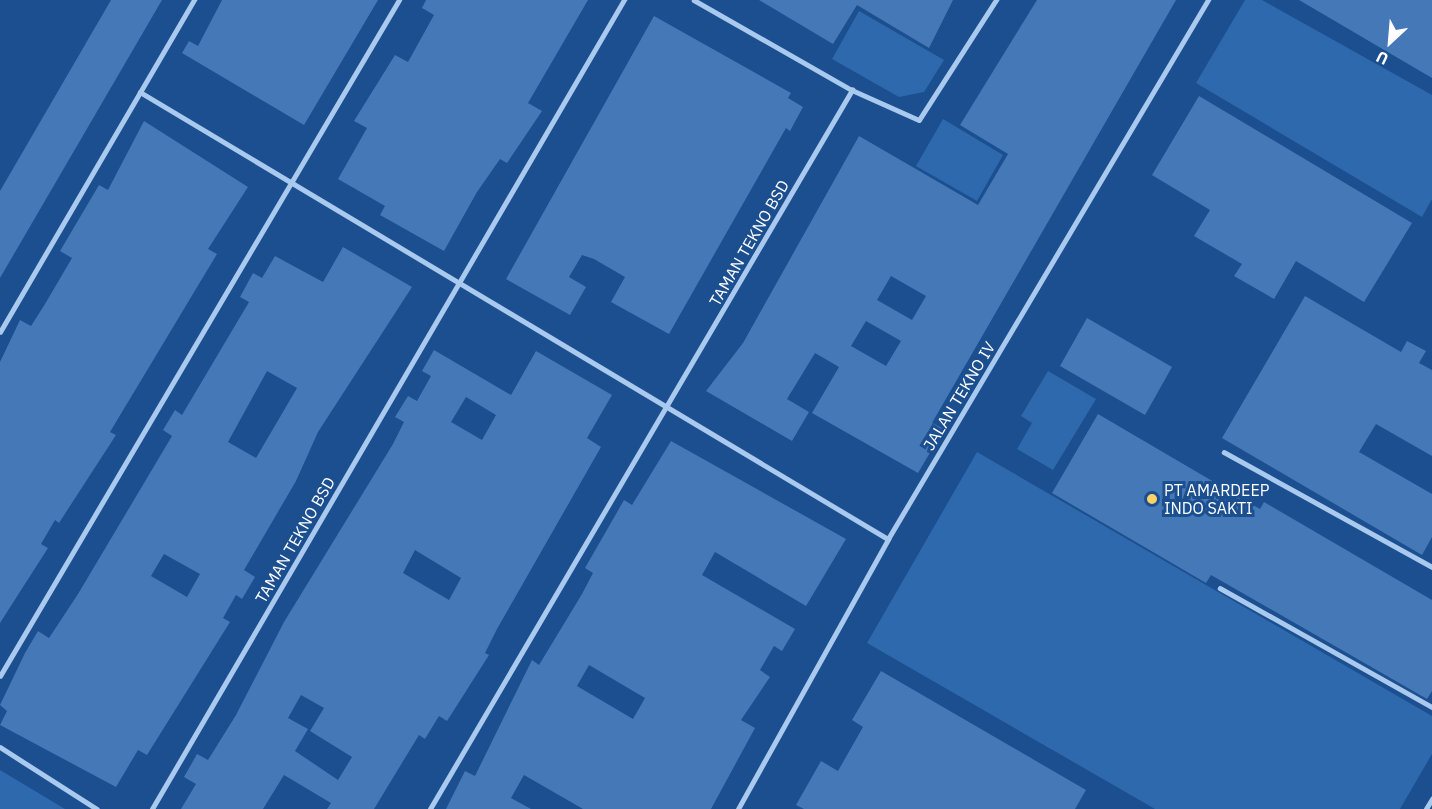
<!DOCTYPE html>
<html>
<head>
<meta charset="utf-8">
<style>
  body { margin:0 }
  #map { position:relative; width:1432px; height:809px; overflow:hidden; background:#1b4f8f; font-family:"IBM Plex Sans",sans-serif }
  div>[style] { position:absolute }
  .green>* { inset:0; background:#2e69ad }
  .building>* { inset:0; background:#4478b7 }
  .service>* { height:4.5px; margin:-2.25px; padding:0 2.25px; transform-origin:2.25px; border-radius:2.25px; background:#a9c9ee }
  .dots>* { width:16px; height:16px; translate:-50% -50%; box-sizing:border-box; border:3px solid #1b4f8f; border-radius:50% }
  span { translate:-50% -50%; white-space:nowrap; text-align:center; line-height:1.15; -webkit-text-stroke:6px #1b4f8f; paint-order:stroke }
  .street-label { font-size:16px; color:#fff }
  .poi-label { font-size:16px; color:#fff }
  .left { translate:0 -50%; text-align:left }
  .north { position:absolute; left:1360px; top:12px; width:60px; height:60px; -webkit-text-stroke:4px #1b4f8f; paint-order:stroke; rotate:206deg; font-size:16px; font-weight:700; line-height:24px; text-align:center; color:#fff }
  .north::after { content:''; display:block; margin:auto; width:21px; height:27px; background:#fff; clip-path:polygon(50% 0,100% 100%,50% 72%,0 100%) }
</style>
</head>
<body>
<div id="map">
  <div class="green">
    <i style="clip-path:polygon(1245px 0,1262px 0,1432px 95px,1432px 199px,1422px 217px,1196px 83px)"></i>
    <i style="clip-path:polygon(859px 11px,944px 60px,924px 92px,899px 97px,832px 59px)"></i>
    <i style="clip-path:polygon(943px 119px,1003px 155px,977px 201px,916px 166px)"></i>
    <i style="clip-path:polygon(1048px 371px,1096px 399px,1053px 470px,1017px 449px,1032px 423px,1021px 416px)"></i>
    <i style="clip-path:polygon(977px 452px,1432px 716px,1432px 754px,1400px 809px,1155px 809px,867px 643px)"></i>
    <i style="clip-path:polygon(0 770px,65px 809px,0 809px)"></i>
  </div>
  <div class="building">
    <i style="clip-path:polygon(111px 0,162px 0,0 278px,0 191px)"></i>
    <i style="clip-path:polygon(222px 0,378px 0,304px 125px,182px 53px,189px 41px,198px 46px)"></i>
    <i style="clip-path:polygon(426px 0,588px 0,528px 103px,542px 111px,507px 163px,500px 159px,477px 192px,444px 251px,380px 215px,385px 206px,338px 179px,367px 128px,354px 121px,395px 55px,408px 62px,434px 15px,422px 8px)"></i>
    <i style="clip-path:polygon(759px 0,953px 0,929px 48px,857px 5px,833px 44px)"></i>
    <i style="clip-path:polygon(evenodd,1037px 0,1176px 0,932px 423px,944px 429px,918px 473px,812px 413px,839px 367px,815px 353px,787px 399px,809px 412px,792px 441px,706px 391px,743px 343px,859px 136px,978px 205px,1008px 154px,960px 125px,1037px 0,891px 276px,926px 296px,912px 320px,877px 300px,891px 276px,1037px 0,866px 321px,901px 341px,886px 366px,851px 346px,866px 321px)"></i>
    <i style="clip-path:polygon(1299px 0,1432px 0,1432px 78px)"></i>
    <i style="clip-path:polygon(654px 16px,791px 93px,788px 98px,803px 107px,790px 131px,786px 128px,669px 334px,611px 302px,625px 277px,594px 259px,582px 255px,569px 277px,586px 287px,570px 315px,506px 279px)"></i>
    <i style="clip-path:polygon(1199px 96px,1412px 223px,1364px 302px,1296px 261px,1274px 299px,1234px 276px,1242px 264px,1194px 236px,1210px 210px,1152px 175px)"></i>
    <i style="clip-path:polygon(144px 121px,248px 187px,208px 249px,217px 254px,110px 432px,116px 435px,59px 523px,55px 520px,41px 544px,48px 548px,0 623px,0 362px,20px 320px,31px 326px,45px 304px,72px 258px,60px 251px,99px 185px,108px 190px)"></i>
    <i style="clip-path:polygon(evenodd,343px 247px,412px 287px,318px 432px,296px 481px,244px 570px,255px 577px,242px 599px,236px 595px,223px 618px,230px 622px,147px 755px,138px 750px,116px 787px,0 725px,7px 711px,0 705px,25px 653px,38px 631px,49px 638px,78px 594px,172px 436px,163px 430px,175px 410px,182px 415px,249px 302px,240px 297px,253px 273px,262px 278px,275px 256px,323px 282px,343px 247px,267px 371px,297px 388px,256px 458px,228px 442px,267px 371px,343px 247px,164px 554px,200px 574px,187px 597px,151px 576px,164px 554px)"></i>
    <i style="clip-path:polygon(1305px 296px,1401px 352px,1407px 341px,1426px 351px,1419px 363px,1432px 370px,1432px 456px,1376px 424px,1359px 452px,1432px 494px,1432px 537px,1422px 555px,1222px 438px)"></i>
    <i style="clip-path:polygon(1087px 318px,1172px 367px,1145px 415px,1060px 366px)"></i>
    <i style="clip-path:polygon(evenodd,434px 350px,511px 395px,536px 351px,612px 395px,587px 438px,601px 447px,497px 629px,485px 653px,489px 655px,447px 721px,439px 716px,425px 739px,419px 735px,374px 809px,327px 809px,331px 803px,284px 775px,263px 809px,181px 809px,196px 784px,184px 777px,197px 754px,208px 760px,236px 715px,284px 622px,393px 444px,404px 422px,395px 417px,408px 396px,417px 401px,431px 376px,422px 371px,434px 350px,466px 397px,496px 415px,482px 440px,451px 422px,466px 397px,434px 350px,415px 550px,461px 578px,449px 600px,403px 573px,415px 550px,434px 350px,301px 695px,324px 708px,310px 731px,352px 757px,338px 780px,295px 751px,308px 729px,288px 718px,301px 695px)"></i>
    <i style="clip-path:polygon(1098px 414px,1260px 509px,1264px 502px,1432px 600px,1432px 691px,1427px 699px,1211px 575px,1206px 583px,1052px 493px)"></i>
    <i style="clip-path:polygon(evenodd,671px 441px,846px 539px,806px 606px,715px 552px,702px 575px,795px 629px,782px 651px,774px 646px,760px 670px,770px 677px,741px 720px,755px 728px,711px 809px,583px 809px,524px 775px,511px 798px,531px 809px,446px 809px,465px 771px,475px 776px,532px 660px,539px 665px,582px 594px,593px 573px,585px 568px,624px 500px,632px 505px,671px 441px,589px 665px,645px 698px,633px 719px,577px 686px,589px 665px)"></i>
    <i style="clip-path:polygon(881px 671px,1086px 790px,1075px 809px,804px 809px,796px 805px,821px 761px,838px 771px,863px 727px,852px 720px)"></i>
  </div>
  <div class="service">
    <i style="left:694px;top:0;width:182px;rotate:29.7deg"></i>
    <i style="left:852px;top:90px;width:73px;rotate:24.1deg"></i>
    <i style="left:919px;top:120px;width:143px;rotate:-57.3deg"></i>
    <i style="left:140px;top:92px;width:871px;rotate:30.86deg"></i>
    <i style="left:0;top:332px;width:385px;rotate:-59.7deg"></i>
    <i style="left:1224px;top:452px;width:238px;rotate:28.9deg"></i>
    <i style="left:1220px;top:588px;width:243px;rotate:29.3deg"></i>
    <i style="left:0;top:676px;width:785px;rotate:-59.45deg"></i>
    <i style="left:0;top:747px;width:115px;rotate:32.6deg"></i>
    <i style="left:152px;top:809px;width:937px;rotate:-59.74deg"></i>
    <i style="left:430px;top:809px;width:834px;rotate:-59.59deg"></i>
    <i style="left:738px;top:809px;width:309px;rotate:-60.9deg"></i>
    <i style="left:888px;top:539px;width:627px;rotate:-59.3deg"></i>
    <i style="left:1426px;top:809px;width:12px;rotate:-59deg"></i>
  </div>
  <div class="dots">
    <i style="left:1152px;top:499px;background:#ffd166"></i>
  </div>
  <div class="street-label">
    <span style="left:749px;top:243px;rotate:-60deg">TAMAN TEKNO BSD</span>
    <span style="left:959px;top:396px;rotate:-59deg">JALAN TEKNO IV</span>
    <span style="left:295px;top:540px;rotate:-60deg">TAMAN TEKNO BSD</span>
  </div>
  <div class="poi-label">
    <span class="left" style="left:1164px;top:499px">PT AMARDEEP<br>INDO SAKTI</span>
  </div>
  <div class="north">U</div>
</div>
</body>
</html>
